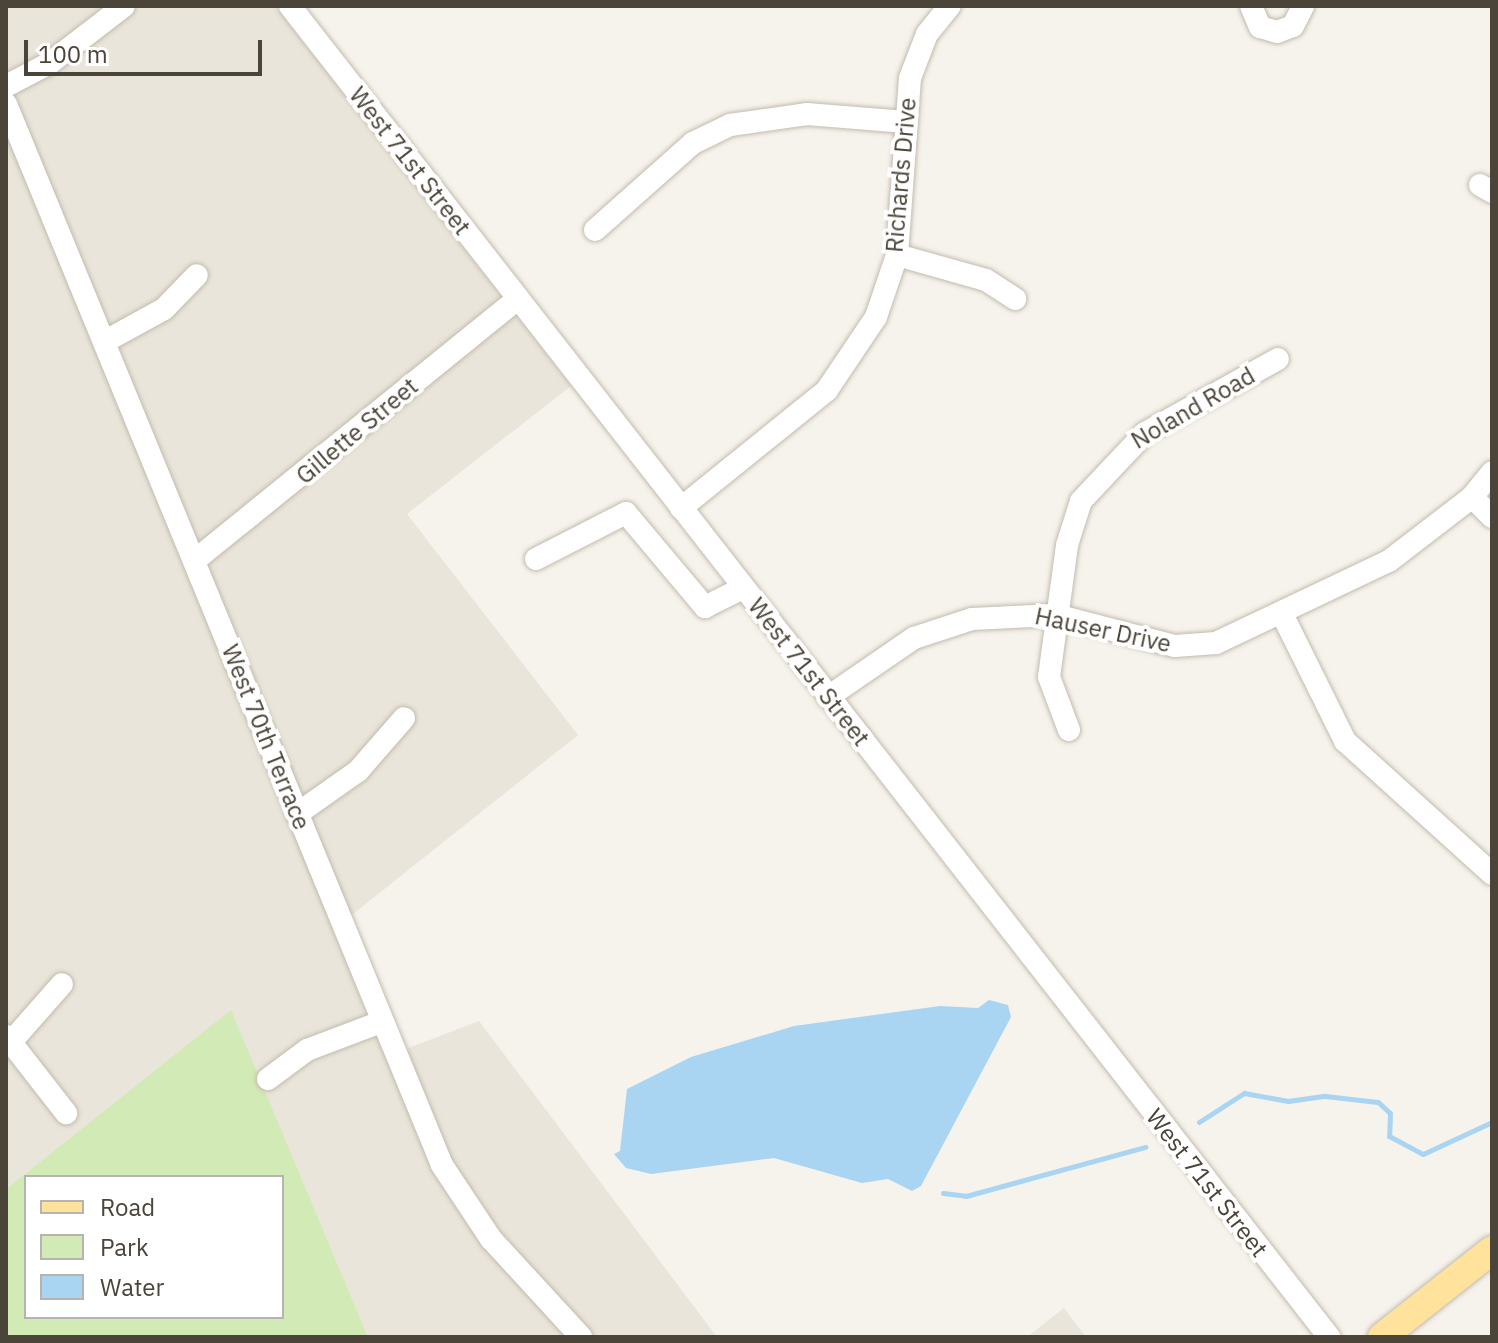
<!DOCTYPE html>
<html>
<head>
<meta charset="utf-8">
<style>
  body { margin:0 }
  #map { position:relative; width:1498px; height:1343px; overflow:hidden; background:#f6f3ec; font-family:"IBM Plex Sans",sans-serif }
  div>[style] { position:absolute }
  .residential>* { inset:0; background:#eae5da }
  .green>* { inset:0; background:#d2eab5 }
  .water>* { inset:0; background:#a9d4f2 }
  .stream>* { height:5px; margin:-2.5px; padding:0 2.5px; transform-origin:2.5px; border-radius:2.5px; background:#a9d4f2 }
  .roads { filter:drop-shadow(0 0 2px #c2bbae) drop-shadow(0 0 2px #c2bbae) }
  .minor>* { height:22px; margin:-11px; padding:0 11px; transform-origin:11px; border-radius:11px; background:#fff }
  .major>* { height:28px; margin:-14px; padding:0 14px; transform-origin:14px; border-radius:14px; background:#ffe39c }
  span { translate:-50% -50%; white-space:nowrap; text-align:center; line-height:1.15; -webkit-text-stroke:8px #fff; paint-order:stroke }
  .street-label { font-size:24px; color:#4b4439 }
  .frame { position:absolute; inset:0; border:8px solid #4b4439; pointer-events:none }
  .legend { position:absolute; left:24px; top:1175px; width:260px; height:144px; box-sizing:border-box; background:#fff; border:2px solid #b7b4b0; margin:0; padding:10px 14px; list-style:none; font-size:24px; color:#4b4439 }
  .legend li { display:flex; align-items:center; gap:16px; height:40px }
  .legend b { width:40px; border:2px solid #b7b4b0 }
  .scale { position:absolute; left:24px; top:40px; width:238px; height:36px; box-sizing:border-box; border:4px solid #4b4439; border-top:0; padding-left:10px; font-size:24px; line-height:28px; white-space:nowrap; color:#4b4439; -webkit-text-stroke:6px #fff; paint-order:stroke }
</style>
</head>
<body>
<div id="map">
  <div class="residential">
    <i style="clip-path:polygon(6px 6px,275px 6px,571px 386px,407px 514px,578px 735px,333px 930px,385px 1057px,479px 1021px,717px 1337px,368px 1337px,231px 1011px,6px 1189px)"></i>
    <i style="clip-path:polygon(1064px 1308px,1086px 1337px,1027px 1337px)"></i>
  </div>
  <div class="green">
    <i style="clip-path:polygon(evenodd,231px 1010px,368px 1337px,6px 1337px,6px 1189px,231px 1010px,26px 1177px,282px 1177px,282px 1317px,26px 1317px,26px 1177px)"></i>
  </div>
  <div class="water">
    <i style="clip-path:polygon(989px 1000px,1008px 1005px,1011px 1017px,921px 1186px,912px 1191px,888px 1179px,862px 1183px,774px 1158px,651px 1174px,626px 1168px,614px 1154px,620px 1151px,627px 1089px,691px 1057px,794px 1026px,940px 1006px,978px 1008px)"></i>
  </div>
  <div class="stream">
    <i style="left:1199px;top:1122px;width:54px;rotate:-32.8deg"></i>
    <i style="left:1244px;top:1093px;width:45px;rotate:10.3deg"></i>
    <i style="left:1288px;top:1101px;width:37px;rotate:-8deg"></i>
    <i style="left:1325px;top:1096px;width:53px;rotate:6.5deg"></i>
    <i style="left:1378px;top:1102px;width:16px;rotate:43deg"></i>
    <i style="left:1390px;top:1113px;width:23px;rotate:92deg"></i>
    <i style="left:1389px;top:1136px;width:38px;rotate:28deg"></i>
    <i style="left:1423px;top:1154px;width:76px;rotate:-24.9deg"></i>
    <i style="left:943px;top:1193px;width:23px;rotate:7deg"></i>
    <i style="left:966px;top:1196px;width:186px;rotate:-15.3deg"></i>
  </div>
  <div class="roads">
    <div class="minor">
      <i style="left:290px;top:6px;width:1689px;rotate:52.02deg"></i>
      <i style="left:1251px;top:6px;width:23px;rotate:67deg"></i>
      <i style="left:1260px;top:27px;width:18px;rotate:16deg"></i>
      <i style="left:1277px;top:32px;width:17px;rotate:-21deg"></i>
      <i style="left:1293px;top:26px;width:22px;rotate:-63deg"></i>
      <i style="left:6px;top:86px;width:50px;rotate:-27.6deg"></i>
      <i style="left:50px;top:63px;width:93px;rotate:-37.6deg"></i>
      <i style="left:6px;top:104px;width:1147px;rotate:67.66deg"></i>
      <i style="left:442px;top:1165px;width:89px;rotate:56.5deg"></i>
      <i style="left:491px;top:1239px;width:133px;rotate:47.4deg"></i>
      <i style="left:1480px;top:185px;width:14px;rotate:30deg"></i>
      <i style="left:595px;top:230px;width:131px;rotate:-41.6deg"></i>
      <i style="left:693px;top:143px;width:41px;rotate:-25.9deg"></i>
      <i style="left:730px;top:125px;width:78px;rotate:-8.1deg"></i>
      <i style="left:807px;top:114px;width:99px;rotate:4.6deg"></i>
      <i style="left:897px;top:255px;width:92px;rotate:15.7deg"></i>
      <i style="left:986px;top:280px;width:35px;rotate:33deg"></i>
      <i style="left:104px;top:342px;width:68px;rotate:-28.8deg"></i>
      <i style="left:164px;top:309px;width:47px;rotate:-45.9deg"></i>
      <i style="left:1472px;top:497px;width:28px;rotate:45deg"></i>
      <i style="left:681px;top:508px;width:188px;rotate:-38.9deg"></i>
      <i style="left:827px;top:390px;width:88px;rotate:-56.1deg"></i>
      <i style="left:876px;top:317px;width:65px;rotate:-71.3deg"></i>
      <i style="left:897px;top:255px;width:177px;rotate:-85.8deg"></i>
      <i style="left:910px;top:78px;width:47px;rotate:-68.9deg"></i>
      <i style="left:927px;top:34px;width:36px;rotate:-51deg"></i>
      <i style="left:536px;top:559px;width:101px;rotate:-27.1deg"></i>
      <i style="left:626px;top:513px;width:123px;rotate:50deg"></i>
      <i style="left:705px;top:607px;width:42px;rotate:-26.6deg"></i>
      <i style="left:194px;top:561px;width:417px;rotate:-39deg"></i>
      <i style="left:1283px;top:616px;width:140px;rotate:63.6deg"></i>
      <i style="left:1345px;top:741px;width:198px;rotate:42.1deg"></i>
      <i style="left:828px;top:697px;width:104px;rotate:-34.5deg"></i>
      <i style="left:914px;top:638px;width:61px;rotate:-18.1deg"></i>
      <i style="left:972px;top:619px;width:83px;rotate:-2.8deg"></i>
      <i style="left:1055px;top:615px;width:124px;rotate:14.5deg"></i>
      <i style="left:1175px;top:646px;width:41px;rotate:-4.2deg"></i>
      <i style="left:1216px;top:643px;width:191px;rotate:-25.4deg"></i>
      <i style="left:1389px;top:561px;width:105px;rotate:-37.6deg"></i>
      <i style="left:1472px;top:497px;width:32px;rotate:-51deg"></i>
      <i style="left:1069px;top:730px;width:57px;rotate:-110.7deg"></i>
      <i style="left:1049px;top:677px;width:133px;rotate:-82.2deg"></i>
      <i style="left:1067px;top:545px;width:46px;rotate:-72.3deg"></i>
      <i style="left:1081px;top:501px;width:93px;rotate:-46.7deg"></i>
      <i style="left:1145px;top:433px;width:152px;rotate:-29.1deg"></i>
      <i style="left:297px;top:814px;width:75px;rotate:-35.2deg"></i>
      <i style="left:358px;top:771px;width:70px;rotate:-49deg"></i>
      <i style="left:6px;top:1036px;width:98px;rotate:52.1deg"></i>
      <i style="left:11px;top:1042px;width:77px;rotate:-48.7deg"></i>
      <i style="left:268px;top:1079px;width:49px;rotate:-36.6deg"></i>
      <i style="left:307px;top:1050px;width:79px;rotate:-20.7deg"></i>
    </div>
    <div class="major">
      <i style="left:1382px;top:1337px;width:140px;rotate:-38.3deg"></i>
    </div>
  </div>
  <div class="street-label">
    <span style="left:410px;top:161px;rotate:52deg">West 71st Street</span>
    <span style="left:901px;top:175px;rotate:-85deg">Richards Drive</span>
    <span style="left:1193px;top:408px;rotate:-30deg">Noland Road</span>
    <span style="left:357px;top:431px;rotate:-40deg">Gillette Street</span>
    <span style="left:1103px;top:630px;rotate:12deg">Hauser Drive</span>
    <span style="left:809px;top:672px;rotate:52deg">West 71st Street</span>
    <span style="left:266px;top:737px;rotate:68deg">West 70th Terrace</span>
    <span style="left:1207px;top:1183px;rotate:52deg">West 71st Street</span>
  </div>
  <div class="frame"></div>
  <ul class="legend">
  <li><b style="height:10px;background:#ffe39c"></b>Road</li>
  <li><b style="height:22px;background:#d2eab5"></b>Park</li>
  <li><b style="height:22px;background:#a9d4f2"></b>Water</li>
  </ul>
  <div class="scale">100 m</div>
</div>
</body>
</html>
